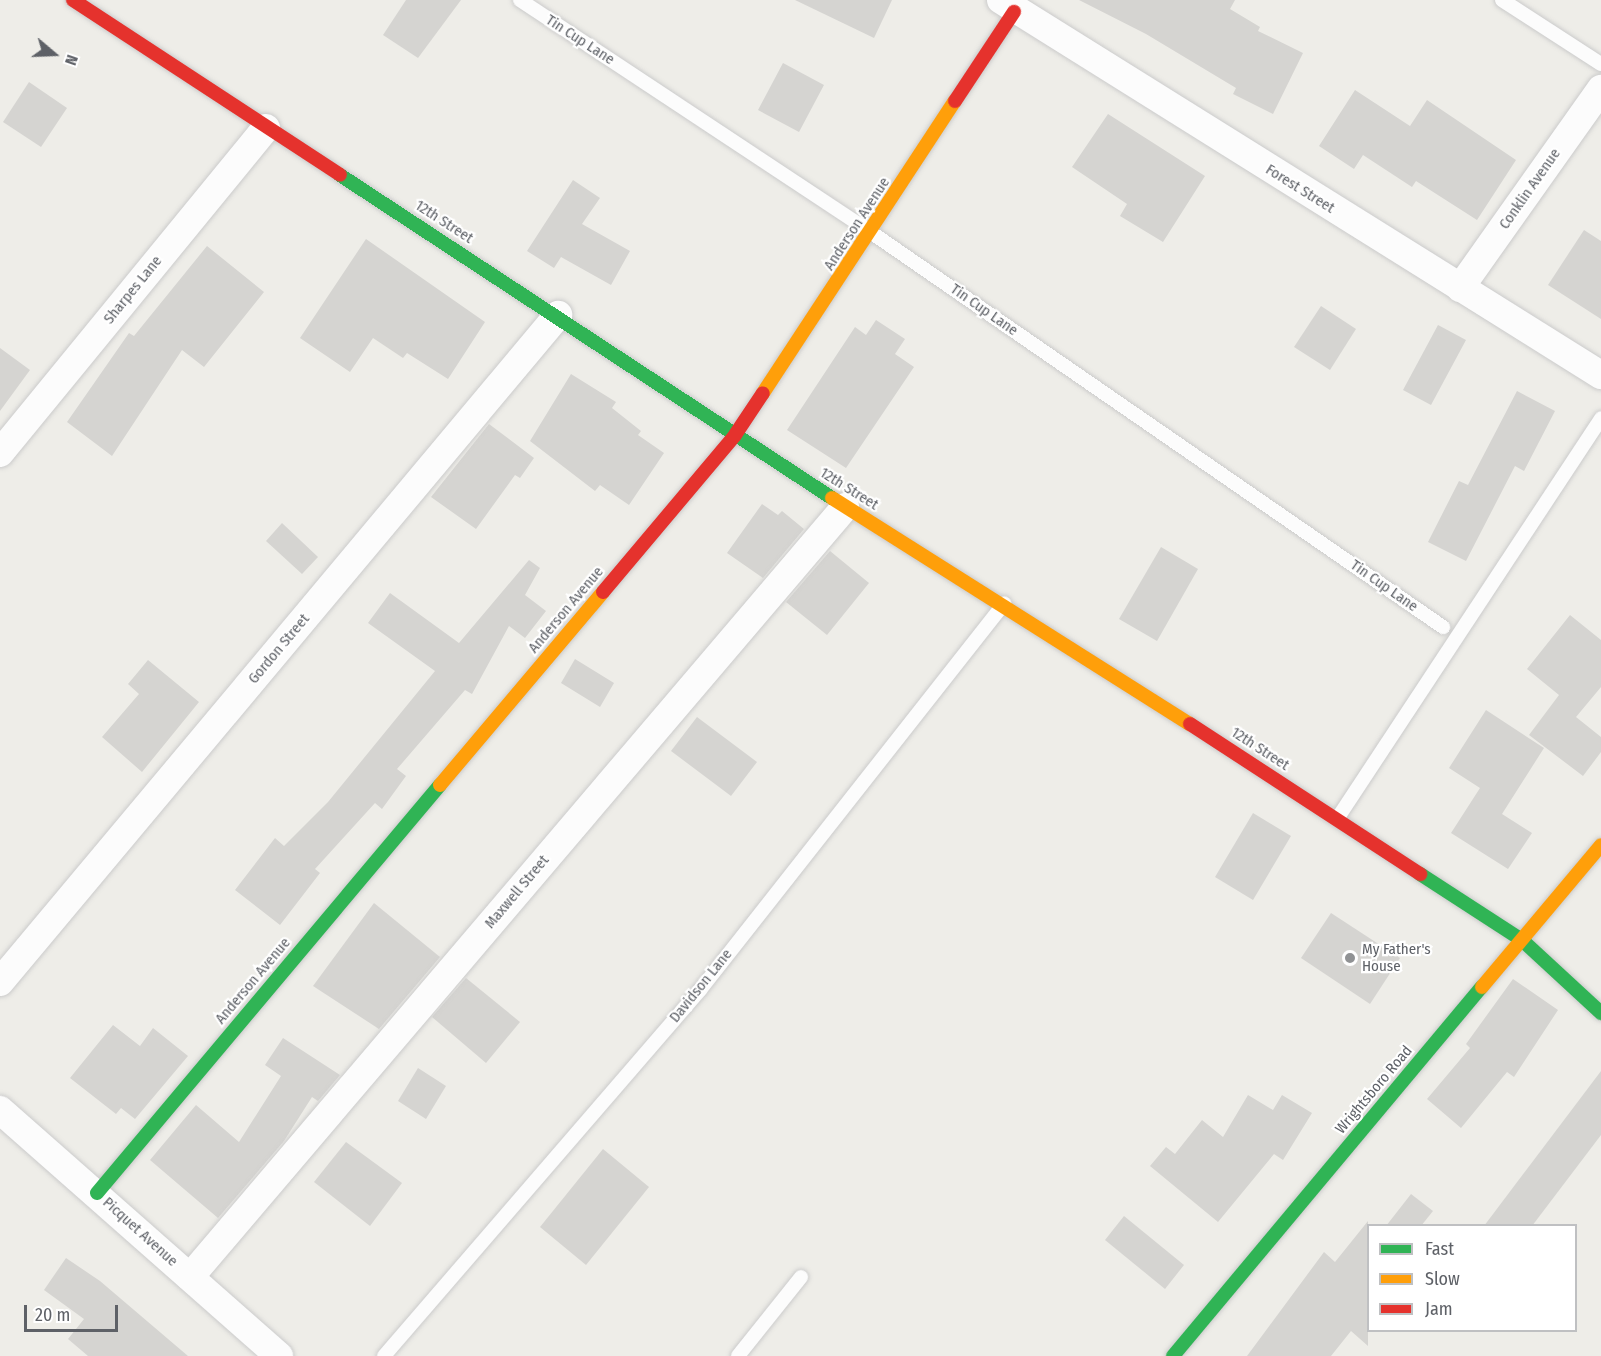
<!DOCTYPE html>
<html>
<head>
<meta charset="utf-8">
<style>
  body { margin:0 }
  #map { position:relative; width:1601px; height:1356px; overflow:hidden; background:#eeede8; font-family:"Fira Sans Condensed",sans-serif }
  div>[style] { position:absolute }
  .building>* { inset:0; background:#d5d4d1 }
  .roads { filter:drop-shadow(0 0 2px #cbcbcb) drop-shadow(0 0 2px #cbcbcb) }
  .lane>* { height:14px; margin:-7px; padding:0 7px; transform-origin:7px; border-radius:7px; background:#fcfcfc }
  .street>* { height:28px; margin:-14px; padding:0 14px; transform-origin:14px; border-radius:14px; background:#fcfcfc }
  .fast>* { height:14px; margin:-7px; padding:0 7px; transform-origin:7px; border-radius:7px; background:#30b455 }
  .slow>* { height:14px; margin:-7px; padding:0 7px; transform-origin:7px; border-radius:7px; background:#ff9f0a }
  .jam>* { height:14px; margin:-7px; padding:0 7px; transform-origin:7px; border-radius:7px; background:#e5322d }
  .dots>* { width:16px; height:16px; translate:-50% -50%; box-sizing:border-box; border:3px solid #fff; border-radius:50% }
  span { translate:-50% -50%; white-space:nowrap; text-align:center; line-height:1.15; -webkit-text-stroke:4.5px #fff; paint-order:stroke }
  .street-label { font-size:15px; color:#5e6167 }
  .poi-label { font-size:15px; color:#5e6167 }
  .left { translate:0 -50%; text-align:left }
  .legend { position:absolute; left:1367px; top:1224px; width:210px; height:108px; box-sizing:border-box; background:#fff; border:2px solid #bfc0c2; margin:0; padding:8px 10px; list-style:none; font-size:18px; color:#5e6167 }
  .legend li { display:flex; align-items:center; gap:12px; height:30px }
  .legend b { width:30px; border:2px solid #bfc0c2 }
  .north { position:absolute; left:24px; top:24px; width:60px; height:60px; -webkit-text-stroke:4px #fff; paint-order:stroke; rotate:109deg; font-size:16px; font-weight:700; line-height:24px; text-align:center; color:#5e6167 }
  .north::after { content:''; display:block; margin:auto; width:21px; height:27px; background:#5e6167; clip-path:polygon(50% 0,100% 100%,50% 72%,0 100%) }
  .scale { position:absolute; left:24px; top:1305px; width:94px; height:27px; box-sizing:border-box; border:3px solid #5e6167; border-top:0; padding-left:8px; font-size:18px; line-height:21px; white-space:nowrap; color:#5e6167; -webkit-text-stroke:4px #fff; paint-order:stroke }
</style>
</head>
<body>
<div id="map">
  <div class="building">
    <i style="clip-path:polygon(406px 0,461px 0,418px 58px,383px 35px)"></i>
    <i style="clip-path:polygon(795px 0,892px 0,874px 38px)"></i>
    <i style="clip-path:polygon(1079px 0,1235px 0,1230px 9px,1260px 27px,1258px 31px,1303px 53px,1273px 114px,1233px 94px,1236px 88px,1146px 34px)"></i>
    <i style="clip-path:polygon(783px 63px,824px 85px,799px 132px,758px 110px)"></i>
    <i style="clip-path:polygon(29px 82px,67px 108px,41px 147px,3px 122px)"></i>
    <i style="clip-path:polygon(1355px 90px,1410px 126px,1427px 100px,1516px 160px,1477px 220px,1416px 181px,1412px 187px,1363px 155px,1354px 169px,1319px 146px)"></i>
    <i style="clip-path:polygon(1108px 114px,1205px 176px,1163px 242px,1120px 216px,1127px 204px,1072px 167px)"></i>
    <i style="clip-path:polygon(573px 180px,600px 198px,582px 224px,630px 251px,611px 285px,561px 257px,554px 268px,527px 251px)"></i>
    <i style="clip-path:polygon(1584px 230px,1601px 241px,1601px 319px,1548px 285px)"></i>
    <i style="clip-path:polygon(366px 239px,485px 322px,448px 379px,407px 353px,403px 358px,373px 338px,350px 372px,300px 338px)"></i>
    <i style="clip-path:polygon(207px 246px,264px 292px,204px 367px,182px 350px,112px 456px,67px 422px,129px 333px,134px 336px)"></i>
    <i style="clip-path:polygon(1321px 306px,1356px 329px,1330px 370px,1294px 347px)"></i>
    <i style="clip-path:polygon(876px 320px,905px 339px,895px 354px,914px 367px,846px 468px,787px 430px,855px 327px,866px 335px)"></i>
    <i style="clip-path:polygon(1438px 325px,1466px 340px,1431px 405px,1403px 390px)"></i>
    <i style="clip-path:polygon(0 348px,30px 370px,0 411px)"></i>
    <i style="clip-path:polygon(571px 374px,616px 402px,612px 408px,641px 431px,638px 435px,664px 453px,629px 505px,600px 485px,595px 491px,530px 441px)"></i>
    <i style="clip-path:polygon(1517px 391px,1555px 411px,1524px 471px,1515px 466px,1466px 561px,1428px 542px,1459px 481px,1468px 485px)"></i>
    <i style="clip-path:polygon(489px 424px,534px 458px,520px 478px,515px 475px,476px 529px,431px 497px)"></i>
    <i style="clip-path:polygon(762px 504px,778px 515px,782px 511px,804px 529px,763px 578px,727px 553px)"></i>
    <i style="clip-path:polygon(282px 523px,318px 557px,302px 574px,266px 541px)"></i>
    <i style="clip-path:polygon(1161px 547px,1198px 569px,1157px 641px,1119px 619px)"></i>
    <i style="clip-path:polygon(830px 551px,869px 583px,827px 635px,786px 602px)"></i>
    <i style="clip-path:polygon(529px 560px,540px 568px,525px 595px,546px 611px,525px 638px,509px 626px,472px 694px,465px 690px,397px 769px,406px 776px,382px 809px,375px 803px,315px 869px,320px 873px,280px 925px,235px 890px,275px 838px,284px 846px,328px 802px,435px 671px,368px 623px,390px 593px,459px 643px)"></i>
    <i style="clip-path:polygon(1570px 615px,1601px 640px,1601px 687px,1576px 717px,1601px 737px,1601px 752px,1583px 776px,1529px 735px,1559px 695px,1527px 669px)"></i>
    <i style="clip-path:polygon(575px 659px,614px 683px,600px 707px,561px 683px)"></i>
    <i style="clip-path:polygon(148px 660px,199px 702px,142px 772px,102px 737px,139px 694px,128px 684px)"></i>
    <i style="clip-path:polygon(1486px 710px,1544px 748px,1502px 814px,1532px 833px,1508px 869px,1451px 833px,1480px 788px,1449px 768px)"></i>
    <i style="clip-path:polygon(697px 717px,757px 762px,731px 796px,671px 751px)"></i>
    <i style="clip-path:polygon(1253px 813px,1291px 836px,1253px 900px,1215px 877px)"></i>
    <i style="clip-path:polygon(374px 903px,440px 957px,379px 1029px,313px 986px)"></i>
    <i style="clip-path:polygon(1331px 913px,1400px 958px,1370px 1004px,1301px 958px)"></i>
    <i style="clip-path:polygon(466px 978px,520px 1022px,486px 1063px,432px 1017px)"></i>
    <i style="clip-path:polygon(1513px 979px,1558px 1010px,1514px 1077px,1507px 1072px,1461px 1128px,1427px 1099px,1470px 1048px,1466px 1044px)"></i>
    <i style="clip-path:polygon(113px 1025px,140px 1046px,153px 1028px,188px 1056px,135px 1119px,121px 1108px,116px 1114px,70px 1078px)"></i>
    <i style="clip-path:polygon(283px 1038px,340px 1075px,318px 1101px,312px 1097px,284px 1141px,218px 1218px,150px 1160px,196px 1105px,239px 1142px,281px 1076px,265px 1065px)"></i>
    <i style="clip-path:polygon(418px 1068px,446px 1086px,426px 1119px,398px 1101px)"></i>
    <i style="clip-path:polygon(1601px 1071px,1601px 1135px,1532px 1226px,1484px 1226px)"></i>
    <i style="clip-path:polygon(1248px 1095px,1273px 1110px,1282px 1095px,1312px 1113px,1283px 1160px,1274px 1154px,1218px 1222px,1150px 1166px,1166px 1147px,1175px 1154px,1202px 1120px,1223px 1137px)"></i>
    <i style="clip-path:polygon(346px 1142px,402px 1183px,370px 1226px,314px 1182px)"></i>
    <i style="clip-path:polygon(603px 1149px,649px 1187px,586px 1265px,540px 1227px)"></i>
    <i style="clip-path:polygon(1411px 1194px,1433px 1211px,1421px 1226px,1386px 1226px)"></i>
    <i style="clip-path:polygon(1124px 1216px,1184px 1265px,1165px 1289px,1105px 1240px)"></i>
    <i style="clip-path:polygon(1368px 1221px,1368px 1346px,1351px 1331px,1331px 1356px,1247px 1356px,1324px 1252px,1335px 1262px)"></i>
    <i style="clip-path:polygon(66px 1258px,100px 1281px,188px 1356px,88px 1356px,68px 1339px,84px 1319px,44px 1290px)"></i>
  </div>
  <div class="roads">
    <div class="lane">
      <i style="left:520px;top:0;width:422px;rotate:33.5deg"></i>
      <i style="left:872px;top:233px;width:694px;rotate:34.61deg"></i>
      <i style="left:1502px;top:0;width:118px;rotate:32.9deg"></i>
      <i style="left:1337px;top:819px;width:480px;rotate:-56.6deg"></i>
      <i style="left:384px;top:1356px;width:484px;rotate:-49.2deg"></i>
      <i style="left:700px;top:990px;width:492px;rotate:-51.8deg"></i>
      <i style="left:738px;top:1356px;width:101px;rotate:-51.4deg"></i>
    </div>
    <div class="street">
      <i style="left:1001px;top:0;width:708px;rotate:32.01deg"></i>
      <i style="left:1460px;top:288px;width:244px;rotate:-54.7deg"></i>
      <i style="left:0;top:453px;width:420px;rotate:-50.7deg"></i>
      <i style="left:0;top:982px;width:870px;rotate:-50.08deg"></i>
      <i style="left:0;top:1110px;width:372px;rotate:41.4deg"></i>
      <i style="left:190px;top:1277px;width:1011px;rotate:-49.61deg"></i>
    </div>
    <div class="fast">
      <i style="left:340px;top:175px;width:589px;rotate:33.29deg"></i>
      <i style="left:1420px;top:874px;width:121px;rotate:32.9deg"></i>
      <i style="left:1522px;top:940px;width:108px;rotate:42.7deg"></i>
      <i style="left:97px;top:1193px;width:533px;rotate:-49.95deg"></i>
      <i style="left:1173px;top:1356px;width:481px;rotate:-50.1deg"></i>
    </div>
    <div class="slow">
      <i style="left:763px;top:393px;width:349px;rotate:-56.7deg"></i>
      <i style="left:832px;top:498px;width:423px;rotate:32.3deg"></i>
      <i style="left:440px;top:785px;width:253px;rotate:-49.8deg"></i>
      <i style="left:1482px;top:987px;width:185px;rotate:-50deg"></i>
    </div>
    <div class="jam">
      <i style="left:73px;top:0;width:319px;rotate:33.2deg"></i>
      <i style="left:955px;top:101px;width:107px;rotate:-56.5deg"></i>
      <i style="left:603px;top:592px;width:205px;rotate:-49.9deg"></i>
      <i style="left:735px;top:435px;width:50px;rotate:-56.3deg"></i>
      <i style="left:1190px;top:724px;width:275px;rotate:33.1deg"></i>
    </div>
  </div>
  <div class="dots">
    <i style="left:1350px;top:958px;background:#909294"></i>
  </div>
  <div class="street-label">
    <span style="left:580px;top:40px;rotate:33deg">Tin Cup Lane</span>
    <span style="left:1300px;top:189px;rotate:32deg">Forest Street</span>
    <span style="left:1530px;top:189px;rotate:-55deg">Conklin Avenue</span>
    <span style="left:444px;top:222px;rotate:33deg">12th Street</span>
    <span style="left:857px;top:224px;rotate:-57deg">Anderson Avenue</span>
    <span style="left:133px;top:290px;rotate:-51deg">Sharpes Lane</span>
    <span style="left:984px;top:310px;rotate:35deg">Tin Cup Lane</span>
    <span style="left:849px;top:489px;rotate:32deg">12th Street</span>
    <span style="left:1384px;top:586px;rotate:35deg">Tin Cup Lane</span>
    <span style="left:566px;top:610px;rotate:-50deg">Anderson Avenue</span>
    <span style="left:279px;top:649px;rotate:-50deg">Gordon Street</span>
    <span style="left:1260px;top:749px;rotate:33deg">12th Street</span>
    <span style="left:517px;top:892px;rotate:-50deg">Maxwell Street</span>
    <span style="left:253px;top:981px;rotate:-50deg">Anderson Avenue</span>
    <span style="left:701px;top:986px;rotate:-51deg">Davidson Lane</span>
    <span style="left:1374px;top:1090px;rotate:-50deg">Wrightsboro Road</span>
    <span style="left:140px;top:1232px;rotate:42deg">Picquet Avenue</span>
  </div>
  <div class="poi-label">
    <span class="left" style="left:1362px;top:958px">My Father's<br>House</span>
  </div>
  <ul class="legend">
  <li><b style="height:8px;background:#30b455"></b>Fast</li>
  <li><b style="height:8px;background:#ff9f0a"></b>Slow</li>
  <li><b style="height:8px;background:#e5322d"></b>Jam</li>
  </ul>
  <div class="north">N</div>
  <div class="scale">20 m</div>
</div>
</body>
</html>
